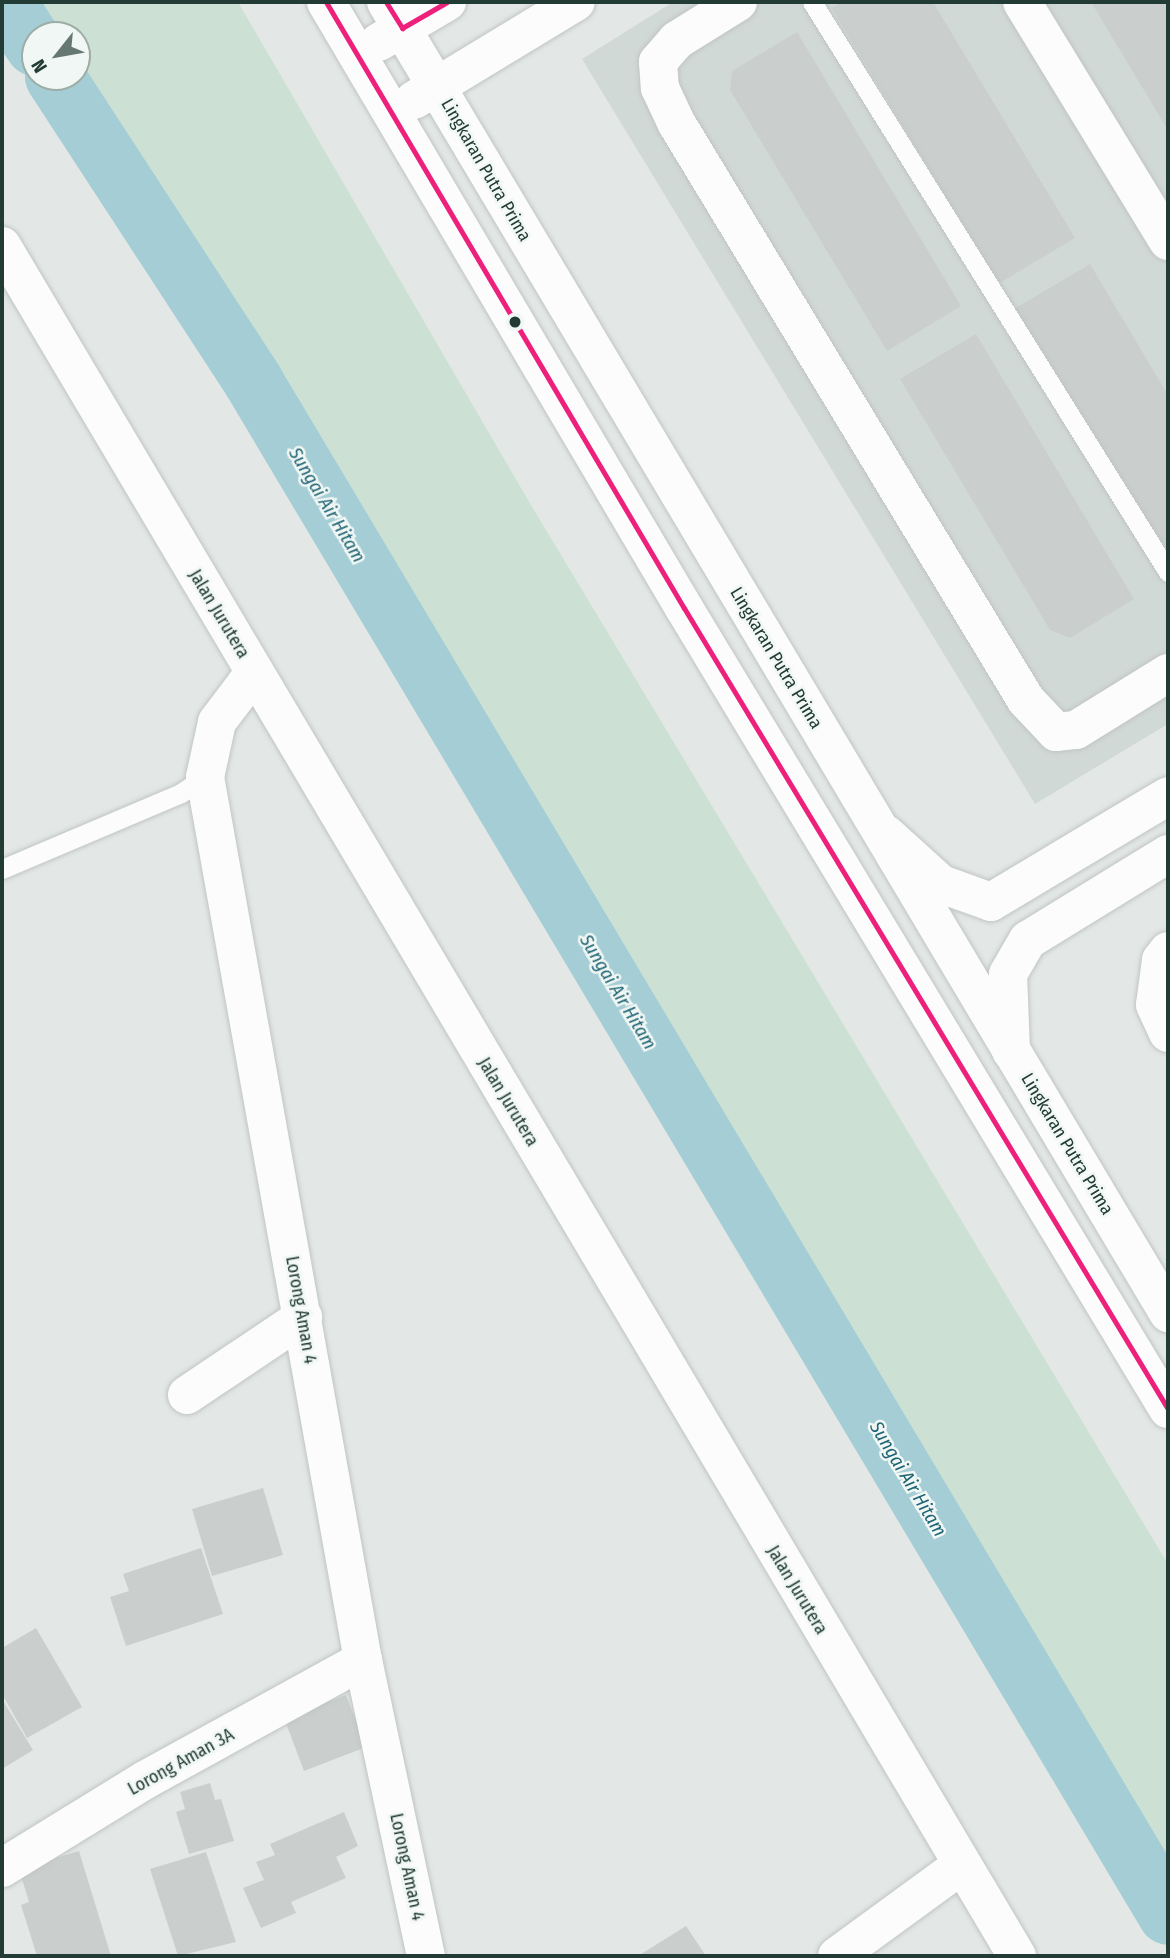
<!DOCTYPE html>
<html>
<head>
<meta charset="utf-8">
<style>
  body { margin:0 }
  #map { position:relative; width:1170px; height:1958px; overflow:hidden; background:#e3e8e6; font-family:"Fira Sans Condensed",sans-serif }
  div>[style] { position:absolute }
  .built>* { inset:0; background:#d1d9d6 }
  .green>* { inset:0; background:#cce1d3 }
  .river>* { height:60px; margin:-30px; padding:0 30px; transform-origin:30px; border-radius:30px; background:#a5cdd5 }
  .building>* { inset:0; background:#cacfcd }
  .roads { filter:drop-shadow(0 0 2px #c0c5c3) drop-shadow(0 0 2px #c0c5c3) }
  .service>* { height:19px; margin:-9.5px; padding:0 9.5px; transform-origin:9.5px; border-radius:9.5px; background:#fbfcfb }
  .minor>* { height:38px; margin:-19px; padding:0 19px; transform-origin:19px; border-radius:19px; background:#fbfcfb }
  .secondary>* { height:38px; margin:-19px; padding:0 19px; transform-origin:19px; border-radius:19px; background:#fbfcfb }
  .bus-1>* { height:5px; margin:-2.5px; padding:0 2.5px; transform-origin:2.5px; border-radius:2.5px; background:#ed207b }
  .dots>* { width:19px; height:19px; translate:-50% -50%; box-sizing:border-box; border:4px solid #f1f7f4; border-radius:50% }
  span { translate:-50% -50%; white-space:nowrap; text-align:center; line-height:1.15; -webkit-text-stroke:5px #f1f7f4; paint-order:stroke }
  .street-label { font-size:18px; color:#223b34 }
  .water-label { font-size:19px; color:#1e6474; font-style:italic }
  .frame { position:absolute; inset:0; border:4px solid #223b34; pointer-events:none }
  .north { position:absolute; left:21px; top:21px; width:70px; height:70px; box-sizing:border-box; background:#f1f7f4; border:2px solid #9eaca7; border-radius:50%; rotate:239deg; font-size:19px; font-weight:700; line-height:28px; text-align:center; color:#223b34 }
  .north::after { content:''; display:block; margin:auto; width:24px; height:32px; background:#667872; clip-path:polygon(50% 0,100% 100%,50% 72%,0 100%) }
</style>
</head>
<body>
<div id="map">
  <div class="built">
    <i style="clip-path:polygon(673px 2px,1168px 2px,1168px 724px,1035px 804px,582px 59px)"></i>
  </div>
  <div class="green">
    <i style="clip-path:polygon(8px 2px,238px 2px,531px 505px,1168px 1564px,1168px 1944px,361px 606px,51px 77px,77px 77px,77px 35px,35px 35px,35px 49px)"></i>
  </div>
  <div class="river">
    <i style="left:6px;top:2px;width:53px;rotate:56.6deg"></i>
    <i style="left:55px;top:77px;width:363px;rotate:56.9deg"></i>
    <i style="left:253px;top:381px;width:1786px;rotate:59.18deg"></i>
  </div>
  <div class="building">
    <i style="clip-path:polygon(842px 2px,933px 2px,1075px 238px,998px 284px,832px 8px)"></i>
    <i style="clip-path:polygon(1091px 2px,1168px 2px,1168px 130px,1136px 77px)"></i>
    <i style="clip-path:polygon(797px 32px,961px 306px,887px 351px,730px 90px,732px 71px)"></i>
    <i style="clip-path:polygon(1090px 264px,1168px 395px,1168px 565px,1014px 309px)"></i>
    <i style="clip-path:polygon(976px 334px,1134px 599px,1070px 638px,1050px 630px,900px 379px)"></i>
    <i style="clip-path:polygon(263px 1488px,283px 1555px,212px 1576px,192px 1509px)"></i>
    <i style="clip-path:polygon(201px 1548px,223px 1614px,126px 1646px,110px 1597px,129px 1591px,123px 1574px)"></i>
    <i style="clip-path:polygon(36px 1628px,82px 1707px,27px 1738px,2px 1694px,2px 1648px)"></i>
    <i style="clip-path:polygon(346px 1695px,366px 1747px,304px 1771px,284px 1718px)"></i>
    <i style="clip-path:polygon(2px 1699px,33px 1750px,2px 1769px)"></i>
    <i style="clip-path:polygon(210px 1783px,215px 1800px,221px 1799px,234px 1841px,189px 1854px,176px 1812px,185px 1809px,180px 1792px)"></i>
    <i style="clip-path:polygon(344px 1812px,358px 1846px,336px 1857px,346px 1878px,291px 1902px,296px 1913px,261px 1928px,243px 1888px,264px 1880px,256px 1862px,275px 1855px,270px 1844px)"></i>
    <i style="clip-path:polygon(79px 1851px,111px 1956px,37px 1956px,21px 1905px,29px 1902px,19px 1869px)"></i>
    <i style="clip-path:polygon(206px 1852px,236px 1942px,178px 1956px,150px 1869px)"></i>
    <i style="clip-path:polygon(686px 1926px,706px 1956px,638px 1956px)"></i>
  </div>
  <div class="roads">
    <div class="service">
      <i style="left:812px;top:2px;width:672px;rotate:58.01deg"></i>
      <i style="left:2px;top:869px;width:194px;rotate:-23deg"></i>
      <i style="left:181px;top:793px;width:29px;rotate:-34deg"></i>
    </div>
    <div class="minor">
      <i style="left:738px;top:2px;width:72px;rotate:148.1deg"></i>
      <i style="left:677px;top:40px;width:29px;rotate:131deg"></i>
      <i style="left:658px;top:62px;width:26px;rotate:86deg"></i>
      <i style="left:660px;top:88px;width:40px;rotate:65deg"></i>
      <i style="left:677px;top:124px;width:673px;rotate:58.79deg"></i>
      <i style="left:1026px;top:700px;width:44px;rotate:46.8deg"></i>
      <i style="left:1056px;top:732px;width:20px;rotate:-6deg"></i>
      <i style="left:1076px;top:730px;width:108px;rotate:-31.8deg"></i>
      <i style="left:1022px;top:2px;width:280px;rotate:58.6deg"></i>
      <i style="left:2px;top:246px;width:1989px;rotate:59.31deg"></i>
      <i style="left:254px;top:673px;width:61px;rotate:127.1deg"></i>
      <i style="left:217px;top:722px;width:56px;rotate:102.3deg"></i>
      <i style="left:205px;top:777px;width:897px;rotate:79.86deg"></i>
      <i style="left:363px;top:1660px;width:303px;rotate:78deg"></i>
      <i style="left:887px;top:835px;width:73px;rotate:42.2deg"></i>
      <i style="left:941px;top:884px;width:53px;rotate:19.8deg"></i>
      <i style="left:991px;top:902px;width:206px;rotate:-30.9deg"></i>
      <i style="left:1168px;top:951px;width:11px;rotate:128deg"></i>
      <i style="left:1161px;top:960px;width:45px;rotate:97.6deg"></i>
      <i style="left:1155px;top:1005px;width:31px;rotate:65deg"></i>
      <i style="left:1011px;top:1051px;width:77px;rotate:-92.2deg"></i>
      <i style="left:1008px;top:974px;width:39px;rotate:-60deg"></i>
      <i style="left:1028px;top:940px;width:164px;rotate:-31.6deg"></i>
      <i style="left:187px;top:1395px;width:140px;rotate:-33.9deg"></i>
      <i style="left:2px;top:1868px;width:168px;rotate:-31.6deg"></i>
      <i style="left:145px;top:1780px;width:249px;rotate:-28.8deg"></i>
      <i style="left:837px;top:1956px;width:155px;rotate:-36.1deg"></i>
    </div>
    <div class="secondary">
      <i style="left:326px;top:2px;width:704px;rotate:59.43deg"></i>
      <i style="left:684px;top:608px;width:936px;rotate:58.86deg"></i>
      <i style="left:386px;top:2px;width:1527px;rotate:59.18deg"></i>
      <i style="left:379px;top:42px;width:79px;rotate:-30.5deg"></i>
      <i style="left:414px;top:100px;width:189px;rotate:-31.2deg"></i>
    </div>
  </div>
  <div class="bus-1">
    <i style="left:326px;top:2px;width:704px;rotate:59.43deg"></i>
    <i style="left:684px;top:608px;width:936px;rotate:58.86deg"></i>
    <i style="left:386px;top:2px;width:31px;rotate:58deg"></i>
    <i style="left:402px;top:28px;width:52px;rotate:-30deg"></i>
  </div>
  <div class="dots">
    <i style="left:515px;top:322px;background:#223b34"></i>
  </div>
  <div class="street-label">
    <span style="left:486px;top:170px;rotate:60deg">Lingkaran Putra Prima</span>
    <span style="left:219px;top:614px;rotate:59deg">Jalan Jurutera</span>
    <span style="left:776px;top:658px;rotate:59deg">Lingkaran Putra Prima</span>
    <span style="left:508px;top:1102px;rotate:59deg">Jalan Jurutera</span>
    <span style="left:1067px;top:1144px;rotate:59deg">Lingkaran Putra Prima</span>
    <span style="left:301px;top:1310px;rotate:80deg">Lorong Aman 4</span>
    <span style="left:797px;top:1590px;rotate:59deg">Jalan Jurutera</span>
    <span style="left:181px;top:1762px;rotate:-29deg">Lorong Aman 3A</span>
    <span style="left:407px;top:1867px;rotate:78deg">Lorong Aman 4</span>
  </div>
  <div class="water-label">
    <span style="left:327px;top:505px;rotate:59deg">Sungai Air Hitam</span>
    <span style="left:618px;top:992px;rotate:59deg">Sungai Air Hitam</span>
    <span style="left:908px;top:1479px;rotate:59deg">Sungai Air Hitam</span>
  </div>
  <div class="frame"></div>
  <div class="north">N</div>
</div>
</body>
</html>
